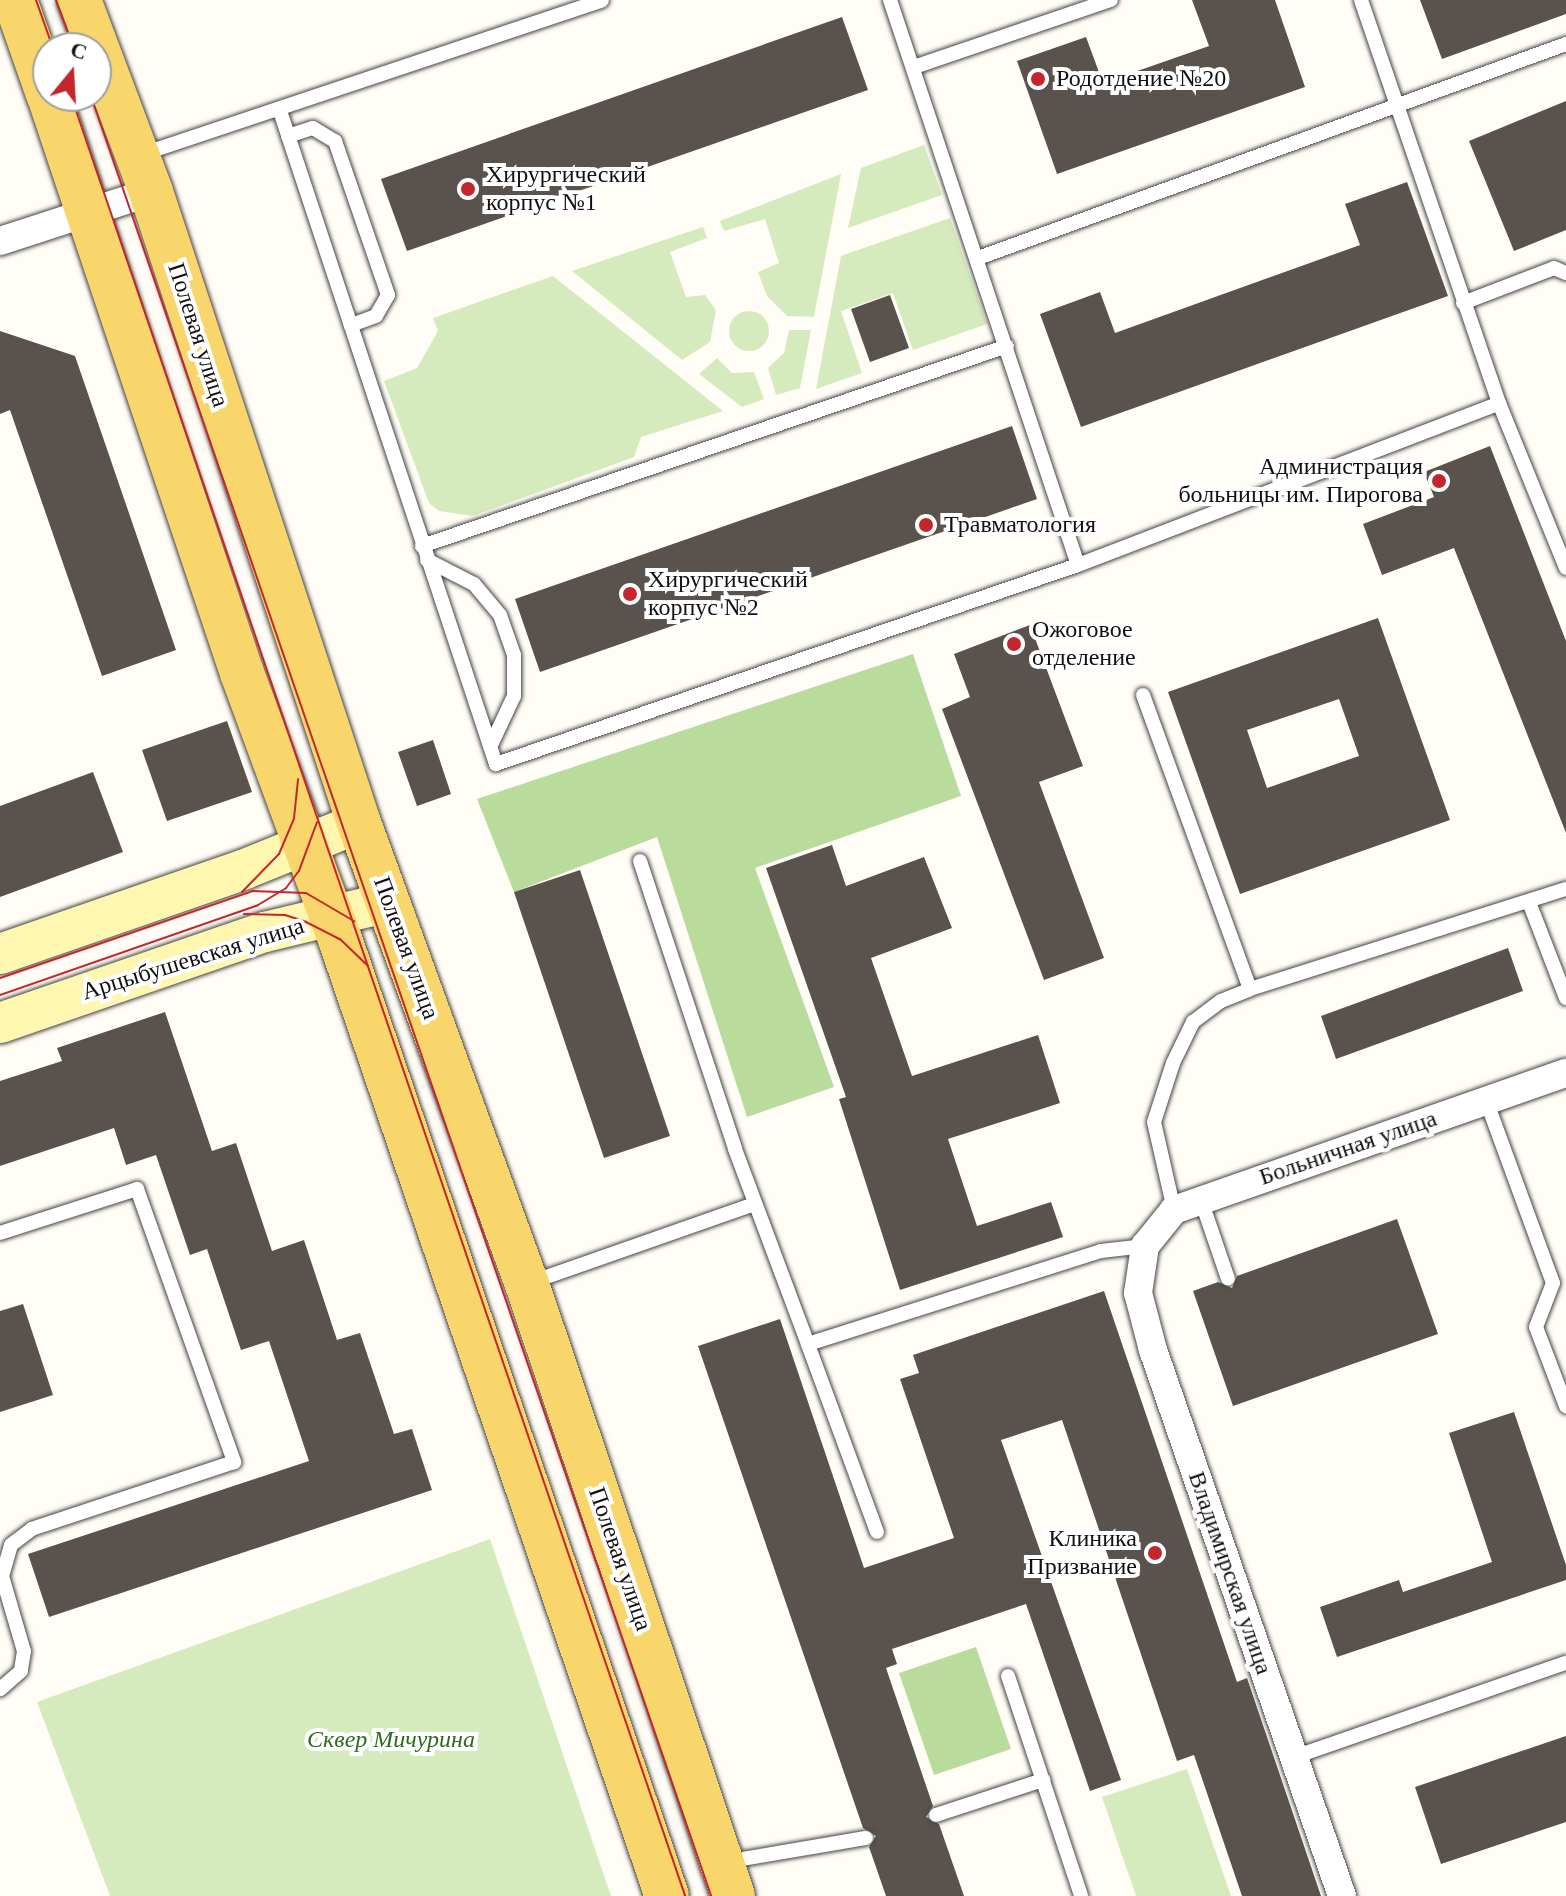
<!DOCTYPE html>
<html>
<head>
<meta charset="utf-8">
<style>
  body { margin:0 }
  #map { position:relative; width:1566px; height:1896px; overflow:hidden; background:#fffdf5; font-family:Georgia,serif }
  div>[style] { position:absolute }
  .green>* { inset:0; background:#d5ebbd }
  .round { border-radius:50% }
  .forest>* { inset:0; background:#b9dc9c }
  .building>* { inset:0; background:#5a524d }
  .roads { filter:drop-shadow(0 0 2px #444) drop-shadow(0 0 2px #444) }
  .service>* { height:14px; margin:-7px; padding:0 7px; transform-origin:7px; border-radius:7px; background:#fff }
  .minor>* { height:28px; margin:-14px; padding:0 14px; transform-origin:14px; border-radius:14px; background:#fff }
  .secondary>* { height:40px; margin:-20px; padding:0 20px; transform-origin:20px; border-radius:20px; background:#fff6b0 }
  .primary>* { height:44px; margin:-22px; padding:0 22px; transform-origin:22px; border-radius:22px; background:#f9d66b }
  .tram>* { height:2px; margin:-1px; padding:0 1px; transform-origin:1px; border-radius:1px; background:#c4262e }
  .dots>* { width:22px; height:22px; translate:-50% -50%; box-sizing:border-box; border:4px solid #fff; border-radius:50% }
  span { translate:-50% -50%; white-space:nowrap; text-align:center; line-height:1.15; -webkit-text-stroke:8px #fff; paint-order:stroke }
  .poi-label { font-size:24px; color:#111 }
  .left { translate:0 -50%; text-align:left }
  .right { translate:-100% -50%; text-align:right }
  .street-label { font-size:24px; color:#111 }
  .park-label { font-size:24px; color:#2f6b1f; font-style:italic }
  .north { position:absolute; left:32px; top:32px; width:80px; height:80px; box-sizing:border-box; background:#fff; border:2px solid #a0a0a0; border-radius:50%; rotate:18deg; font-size:22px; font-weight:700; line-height:32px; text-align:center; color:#111 }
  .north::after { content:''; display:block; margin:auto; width:28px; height:36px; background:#c4262e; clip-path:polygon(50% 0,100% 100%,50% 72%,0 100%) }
</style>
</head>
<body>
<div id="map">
  <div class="green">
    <i style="clip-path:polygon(924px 145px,942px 195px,848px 228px,861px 168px)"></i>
    <i style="clip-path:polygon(841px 174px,814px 317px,787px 316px,767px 296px,758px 272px,779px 263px,765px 219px,724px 231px,720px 221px)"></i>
    <i style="clip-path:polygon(950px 218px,987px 324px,913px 350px,893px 293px,841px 311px,862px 373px,816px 389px,841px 256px)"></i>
    <i style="clip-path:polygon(703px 227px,707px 238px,670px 252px,686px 297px,705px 295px,716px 310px,710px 342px,682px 360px,572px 271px)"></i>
    <i style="clip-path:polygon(553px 276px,723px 411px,641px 437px,634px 457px,473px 516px,439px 511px,429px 503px,384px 381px,417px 368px,438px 331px,433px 318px)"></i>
    <i class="round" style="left:729px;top:311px;width:40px;height:40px"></i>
    <i style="clip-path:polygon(789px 330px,811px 330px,800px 388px,776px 395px,768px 368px,784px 353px)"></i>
    <i style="clip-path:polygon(717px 358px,732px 373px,754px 372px,764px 399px,742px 407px,699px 374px)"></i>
    <i style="clip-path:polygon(490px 1539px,611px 1896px,110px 1896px,37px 1702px)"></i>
    <i style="clip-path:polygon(1187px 1769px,1231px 1896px,1136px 1896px,1102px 1797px)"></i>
  </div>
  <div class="forest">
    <i style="clip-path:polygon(913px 654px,961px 796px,755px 868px,834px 1087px,747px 1117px,657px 837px,514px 892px,477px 799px)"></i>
    <i style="clip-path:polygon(976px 1647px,1011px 1749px,934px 1775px,899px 1673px)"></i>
  </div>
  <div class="building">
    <i style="clip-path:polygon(1192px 0,1275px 0,1305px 87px,1057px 174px,1017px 61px,1086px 37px,1103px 83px,1209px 46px)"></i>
    <i style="clip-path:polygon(1420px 0,1566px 0,1566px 14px,1442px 59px)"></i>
    <i style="clip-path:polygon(842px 17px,868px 90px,407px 251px,381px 179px)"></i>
    <i style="clip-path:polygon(1566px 101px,1566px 230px,1514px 251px,1469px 141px)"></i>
    <i style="clip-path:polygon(1407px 182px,1448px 296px,1081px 427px,1040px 314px,1100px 292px,1115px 333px,1360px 245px,1345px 204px)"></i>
    <i style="clip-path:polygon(890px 295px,909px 348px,870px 362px,851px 309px)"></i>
    <i style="clip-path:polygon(0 331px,75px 356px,176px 650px,102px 676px,10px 410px,0 414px)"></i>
    <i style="clip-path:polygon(1012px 426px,1037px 499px,540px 672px,515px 599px)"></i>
    <i style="clip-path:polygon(1490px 446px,1566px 641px,1566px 833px,1454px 548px,1382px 575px,1363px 524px,1434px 497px,1424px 472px)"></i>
    <i style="clip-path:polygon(evenodd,1378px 618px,1450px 820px,1240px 894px,1168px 692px,1378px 618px,1339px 699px,1359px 756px,1267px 788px,1247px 730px,1339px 699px)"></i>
    <i style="clip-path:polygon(1030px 625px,1083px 766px,1039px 782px,1104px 958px,1044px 980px,942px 709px,970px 697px,954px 654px)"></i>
    <i style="clip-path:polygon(227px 721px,252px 792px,167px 821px,142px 750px)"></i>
    <i style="clip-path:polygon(433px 740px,451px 794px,417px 806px,398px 752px)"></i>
    <i style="clip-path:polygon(93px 772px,123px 852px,0 897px,0 806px)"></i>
    <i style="clip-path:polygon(832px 845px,846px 886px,924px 857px,952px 928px,871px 958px,912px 1076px,1038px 1035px,1060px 1103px,948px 1139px,977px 1226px,1051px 1202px,1063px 1237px,900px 1290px,839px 1099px,846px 1097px,766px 868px)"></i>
    <i style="clip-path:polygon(580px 870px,670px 1136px,604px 1158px,514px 892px)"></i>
    <i style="clip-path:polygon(1508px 948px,1523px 991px,1336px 1059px,1321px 1016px)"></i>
    <i style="clip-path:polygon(165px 1012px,212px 1151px,236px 1143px,272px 1251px,304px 1240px,337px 1340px,360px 1333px,394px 1434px,412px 1429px,432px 1490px,49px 1617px,28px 1554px,309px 1461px,269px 1341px,241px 1350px,207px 1249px,190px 1255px,156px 1155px,126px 1165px,114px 1128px,0 1166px,0 1081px,62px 1061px,57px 1048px)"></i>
    <i style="clip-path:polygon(1397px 1219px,1438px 1334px,1233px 1406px,1193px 1291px,1218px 1282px,1232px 1288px,1237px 1276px)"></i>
    <i style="clip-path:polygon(1104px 1291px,1237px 1682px,1247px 1678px,1321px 1896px,1242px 1896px,1194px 1755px,1177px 1761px,1062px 1420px,1001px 1440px,1121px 1780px,1090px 1791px,1026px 1604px,892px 1649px,897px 1664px,886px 1668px,933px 1806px,926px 1817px,939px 1824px,964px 1896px,886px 1896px,869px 1847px,876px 1836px,863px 1828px,698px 1346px,780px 1319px,864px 1568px,954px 1538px,900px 1379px,919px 1373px,913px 1355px)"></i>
    <i style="clip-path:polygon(23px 1304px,53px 1395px,0 1412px,0 1311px)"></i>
    <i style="clip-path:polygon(1514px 1412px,1566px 1565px,1566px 1580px,1337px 1657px,1320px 1607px,1399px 1580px,1403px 1592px,1492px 1562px,1449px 1433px)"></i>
    <i style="clip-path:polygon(1566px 1736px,1566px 1822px,1441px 1864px,1415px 1787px)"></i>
  </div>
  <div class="roads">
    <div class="service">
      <i style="left:890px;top:0;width:595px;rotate:71.6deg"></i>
      <i style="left:1361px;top:0;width:426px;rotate:71.1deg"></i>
      <i style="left:1499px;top:403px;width:178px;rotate:67.9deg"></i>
      <i style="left:914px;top:67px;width:208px;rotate:-18.8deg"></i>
      <i style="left:280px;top:111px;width:688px;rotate:71.7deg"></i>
      <i style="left:496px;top:764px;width:615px;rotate:-18.88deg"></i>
      <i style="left:1078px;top:565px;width:451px;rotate:-21deg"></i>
      <i style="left:288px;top:136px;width:26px;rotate:-18deg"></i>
      <i style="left:313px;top:128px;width:26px;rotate:31deg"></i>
      <i style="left:335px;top:141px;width:163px;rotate:71deg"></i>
      <i style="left:388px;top:295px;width:24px;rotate:120deg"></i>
      <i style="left:376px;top:316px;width:27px;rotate:160deg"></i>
      <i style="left:140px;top:155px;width:487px;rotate:-18.5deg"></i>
      <i style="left:978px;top:258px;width:626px;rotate:-20deg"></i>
      <i style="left:1463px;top:303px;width:97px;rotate:-21deg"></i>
      <i style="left:1554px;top:268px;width:13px;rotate:23deg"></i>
      <i style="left:422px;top:546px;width:618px;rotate:-18.87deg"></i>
      <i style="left:427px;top:560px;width:53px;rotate:27.1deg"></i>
      <i style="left:474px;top:584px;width:40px;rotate:50deg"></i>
      <i style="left:500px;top:615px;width:42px;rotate:70.7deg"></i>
      <i style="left:514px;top:655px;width:41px;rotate:90deg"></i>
      <i style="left:514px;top:696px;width:56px;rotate:115.2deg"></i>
      <i style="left:1143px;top:695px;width:313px;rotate:70deg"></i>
      <i style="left:640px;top:861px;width:303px;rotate:71.7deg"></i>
      <i style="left:735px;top:1149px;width:208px;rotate:69.5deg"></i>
      <i style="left:1529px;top:902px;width:103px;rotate:68.9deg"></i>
      <i style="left:1486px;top:1100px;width:195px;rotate:69.9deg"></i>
      <i style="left:1553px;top:1283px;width:47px;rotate:111.1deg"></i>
      <i style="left:1536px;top:1327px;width:85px;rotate:69.2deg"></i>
      <i style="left:1201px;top:1200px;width:83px;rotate:71.1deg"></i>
      <i style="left:1174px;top:1210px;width:90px;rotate:-102.8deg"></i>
      <i style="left:1154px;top:1122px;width:62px;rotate:-72.1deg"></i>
      <i style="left:1173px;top:1063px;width:46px;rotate:-64deg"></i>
      <i style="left:1193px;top:1022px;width:35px;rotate:-37deg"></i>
      <i style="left:1221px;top:1001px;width:31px;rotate:-22deg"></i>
      <i style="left:1250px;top:989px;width:331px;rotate:-17.6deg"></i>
      <i style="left:0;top:1233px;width:144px;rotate:-17.8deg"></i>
      <i style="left:137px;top:1189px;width:290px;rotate:70.4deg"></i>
      <i style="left:234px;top:1462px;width:213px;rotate:161.7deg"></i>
      <i style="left:32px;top:1529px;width:26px;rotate:143deg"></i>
      <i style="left:11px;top:1545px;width:32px;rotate:106deg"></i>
      <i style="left:2px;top:1576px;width:78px;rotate:73.7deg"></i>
      <i style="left:24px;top:1651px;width:20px;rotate:99deg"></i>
      <i style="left:21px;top:1671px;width:28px;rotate:139deg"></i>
      <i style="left:529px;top:1283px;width:239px;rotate:-19.3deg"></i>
      <i style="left:877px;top:1532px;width:200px;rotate:-110.2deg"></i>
      <i style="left:808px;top:1344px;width:307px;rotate:-17.6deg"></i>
      <i style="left:1101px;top:1251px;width:44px;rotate:-6.5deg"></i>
      <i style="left:1008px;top:1676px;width:232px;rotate:71.6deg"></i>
      <i style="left:1294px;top:1757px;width:288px;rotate:-19.1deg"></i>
      <i style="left:936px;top:1815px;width:113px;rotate:-18.1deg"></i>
      <i style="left:725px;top:1862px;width:143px;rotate:-9.7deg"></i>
    </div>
    <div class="minor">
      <i style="left:0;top:241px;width:159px;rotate:-18deg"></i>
      <i style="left:1342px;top:1896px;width:578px;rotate:-109.09deg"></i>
      <i style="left:1153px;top:1350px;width:59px;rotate:-104.7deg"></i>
      <i style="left:1138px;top:1293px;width:48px;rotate:-81.5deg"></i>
      <i style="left:1145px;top:1246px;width:46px;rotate:-51.1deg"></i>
      <i style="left:1174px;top:1210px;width:415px;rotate:-19.3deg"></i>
    </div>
    <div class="secondary">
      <i style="left:0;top:954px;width:259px;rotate:-19.1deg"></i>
      <i style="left:245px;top:869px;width:123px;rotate:-22deg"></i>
      <i style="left:0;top:1023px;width:280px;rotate:-19deg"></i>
      <i style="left:265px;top:932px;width:128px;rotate:-13.6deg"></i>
    </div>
    <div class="primary">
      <i style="left:15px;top:0;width:100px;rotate:70.7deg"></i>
      <i style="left:79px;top:0;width:205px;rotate:69.4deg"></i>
      <i style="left:151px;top:192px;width:664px;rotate:71.76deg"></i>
      <i style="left:359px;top:823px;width:491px;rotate:70deg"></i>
      <i style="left:527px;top:1284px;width:646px;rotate:71.4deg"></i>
      <i style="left:49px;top:96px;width:608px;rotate:71.51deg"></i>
      <i style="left:242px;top:673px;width:283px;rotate:69.8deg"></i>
      <i style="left:340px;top:939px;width:1011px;rotate:71.14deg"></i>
    </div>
  </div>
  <div class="tram">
    <i style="left:36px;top:0;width:51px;rotate:70.5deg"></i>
    <i style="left:56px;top:0;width:51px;rotate:69.4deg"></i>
    <i style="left:71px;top:96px;width:1902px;rotate:71.16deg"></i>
    <i style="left:91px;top:96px;width:1904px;rotate:70.99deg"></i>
    <i style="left:242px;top:892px;width:53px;rotate:-45.8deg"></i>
    <i style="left:279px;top:854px;width:39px;rotate:-67deg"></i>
    <i style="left:294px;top:818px;width:39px;rotate:-84deg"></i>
    <i style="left:244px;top:914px;width:41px;rotate:1.4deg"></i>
    <i style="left:285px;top:915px;width:22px;rotate:18deg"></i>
    <i style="left:306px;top:922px;width:38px;rotate:27deg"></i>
    <i style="left:340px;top:939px;width:39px;rotate:44deg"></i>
    <i style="left:0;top:978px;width:267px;rotate:-19deg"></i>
    <i style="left:252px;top:891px;width:54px;rotate:2.1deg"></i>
    <i style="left:306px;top:893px;width:56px;rotate:30.3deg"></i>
    <i style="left:0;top:995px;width:273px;rotate:-19.2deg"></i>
    <i style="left:258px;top:905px;width:33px;rotate:-31deg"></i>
    <i style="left:286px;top:888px;width:21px;rotate:-53deg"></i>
    <i style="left:299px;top:871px;width:52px;rotate:-69.8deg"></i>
  </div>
  <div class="dots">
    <i style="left:1038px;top:79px;background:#c4262e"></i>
    <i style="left:468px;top:189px;background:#c4262e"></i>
    <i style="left:1439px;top:481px;background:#c4262e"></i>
    <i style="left:926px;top:525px;background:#c4262e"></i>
    <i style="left:630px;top:594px;background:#c4262e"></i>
    <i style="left:1014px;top:644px;background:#c4262e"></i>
    <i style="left:1155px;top:1553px;background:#c4262e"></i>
  </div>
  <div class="poi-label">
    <span class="left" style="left:1056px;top:79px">Родотдение №20</span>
    <span class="left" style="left:486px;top:189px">Хирургический<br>корпус №1</span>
    <span class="right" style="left:1423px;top:481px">Администрация<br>больницы им. Пирогова</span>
    <span class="left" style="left:944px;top:525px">Травматология</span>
    <span class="left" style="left:648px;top:594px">Хирургический<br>корпус №2</span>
    <span class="left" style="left:1032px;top:644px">Ожоговое<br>отделение</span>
    <span class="right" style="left:1137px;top:1553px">Клиника<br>Призвание</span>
  </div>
  <div class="street-label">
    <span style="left:198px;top:335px;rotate:72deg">Полевая улица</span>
    <span style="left:406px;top:948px;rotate:70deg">Полевая улица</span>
    <span style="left:193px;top:959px;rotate:-17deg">Арцыбушевская улица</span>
    <span style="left:1348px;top:1148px;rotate:-19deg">Больничная улица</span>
    <span style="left:620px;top:1559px;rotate:71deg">Полевая улица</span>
    <span style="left:1230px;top:1573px;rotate:71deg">Владимирская улица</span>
  </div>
  <div class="park-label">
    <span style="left:391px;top:1740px">Сквер Мичурина</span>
  </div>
  <div class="north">С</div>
</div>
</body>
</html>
